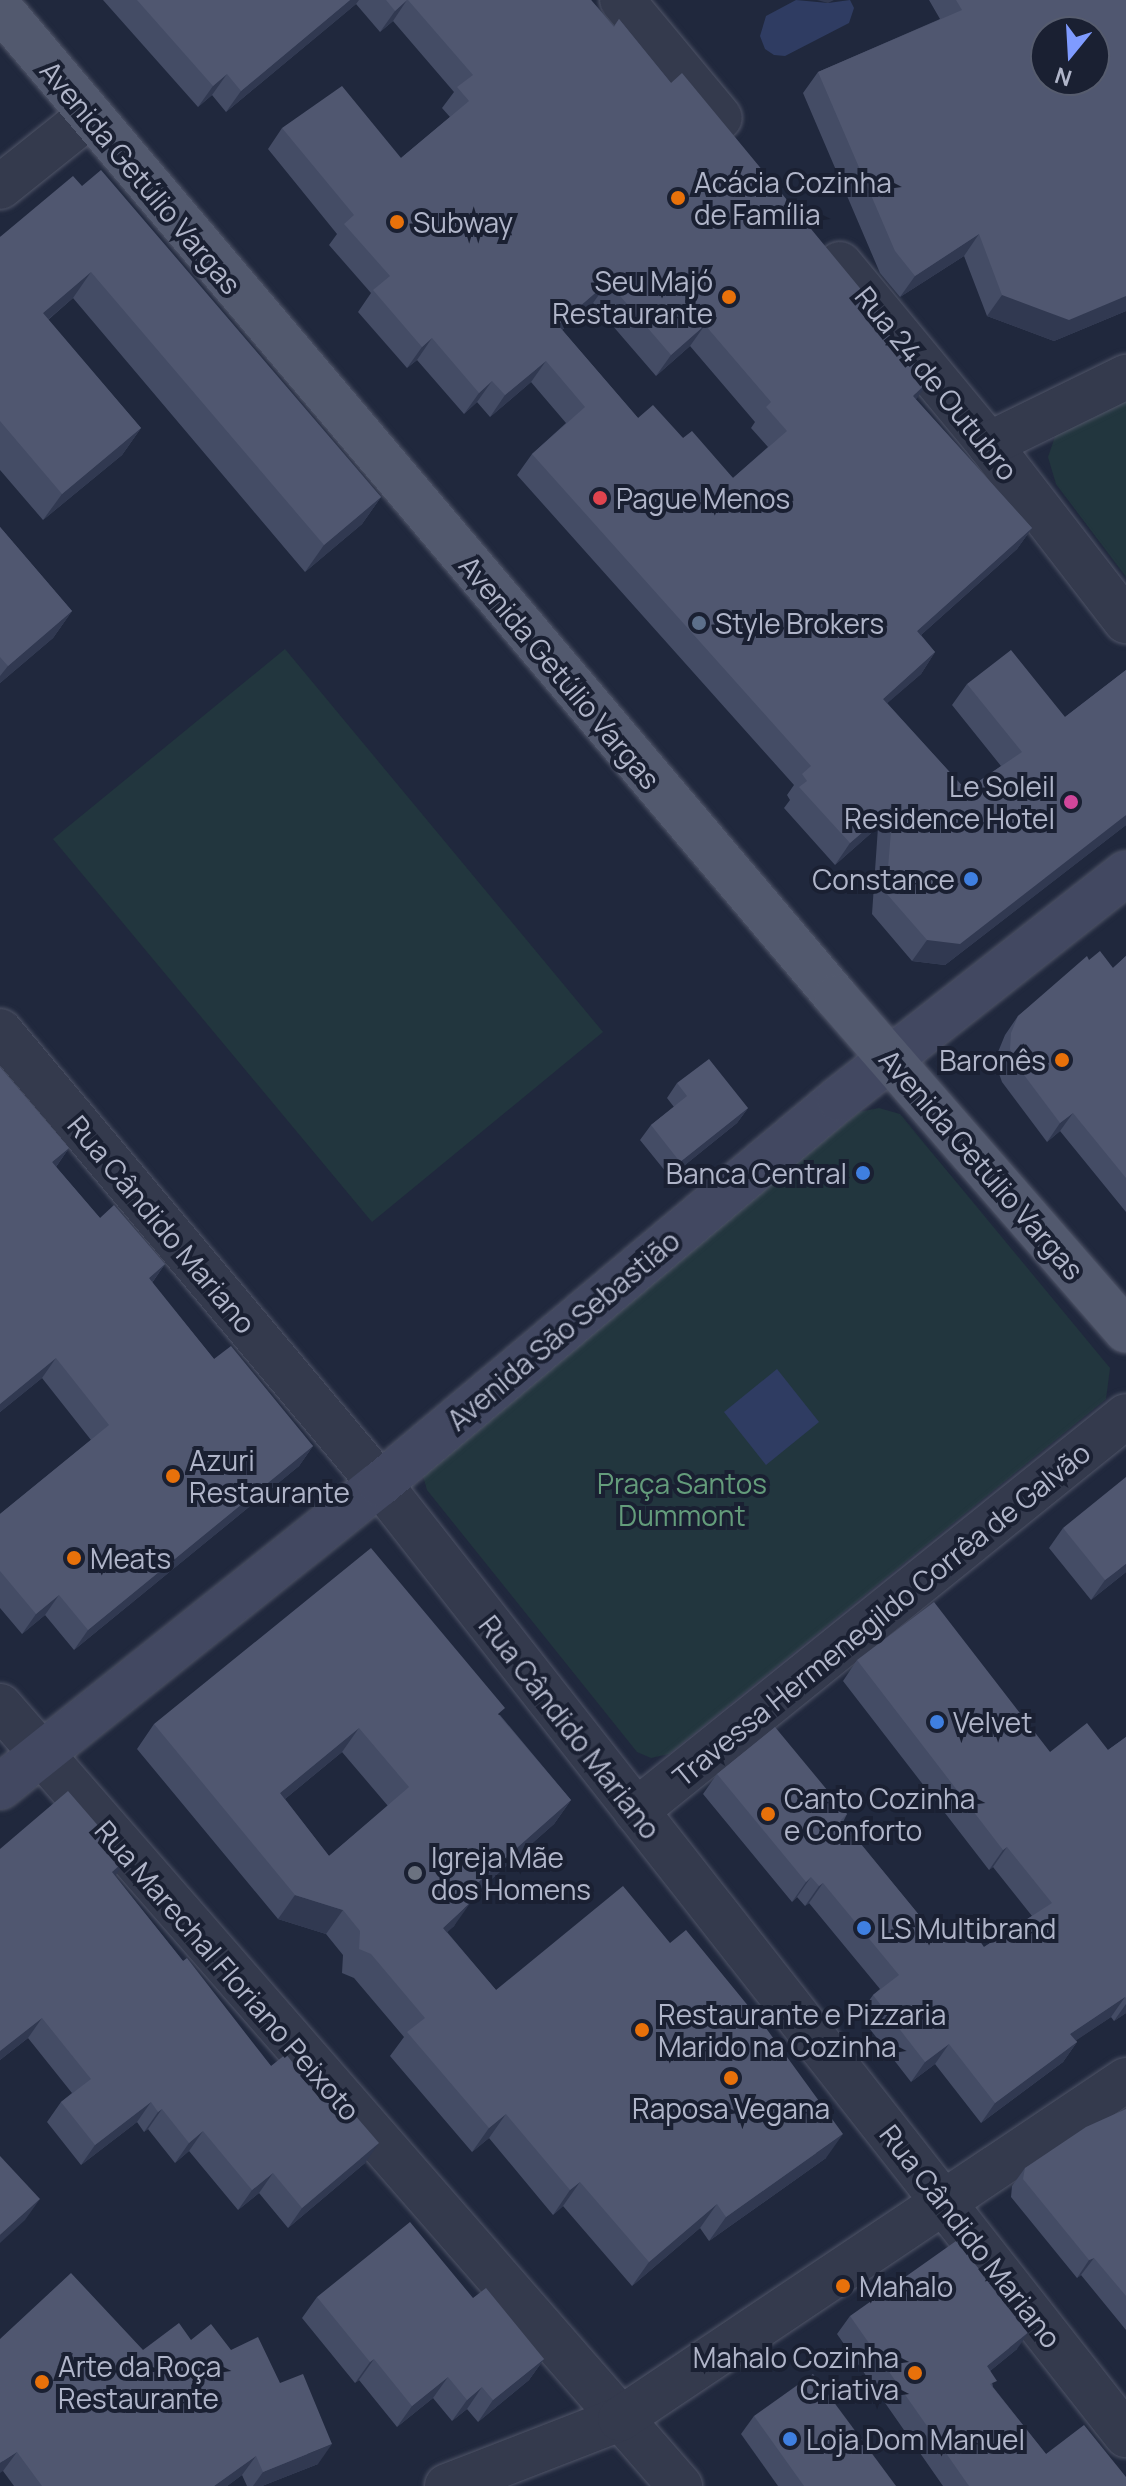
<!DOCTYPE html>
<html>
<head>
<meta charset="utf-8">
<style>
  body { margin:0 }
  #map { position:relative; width:1126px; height:2486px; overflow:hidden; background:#20283d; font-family:Manrope,sans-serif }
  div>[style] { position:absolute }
  .green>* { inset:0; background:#22363e }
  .water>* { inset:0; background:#2f3c62 }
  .roads { filter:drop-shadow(0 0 2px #505568) drop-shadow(0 0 2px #505568) }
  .street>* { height:44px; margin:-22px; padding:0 22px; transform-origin:22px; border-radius:22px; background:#343a4d }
  .secondary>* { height:44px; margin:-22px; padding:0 22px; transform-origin:22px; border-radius:22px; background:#424861 }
  .primary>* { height:44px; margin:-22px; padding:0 22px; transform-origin:22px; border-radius:22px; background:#52596e }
  .wall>* { inset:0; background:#444c65 }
  .shaded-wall>* { inset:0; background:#313951 }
  .building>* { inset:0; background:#505770 }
  .dots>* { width:22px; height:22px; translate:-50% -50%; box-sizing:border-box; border:4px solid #1a2032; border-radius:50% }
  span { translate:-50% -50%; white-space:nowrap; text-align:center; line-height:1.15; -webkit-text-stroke:8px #1a2032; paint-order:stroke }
  .street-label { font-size:28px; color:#b0b5c9 }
  .poi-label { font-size:28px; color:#b0b5c9 }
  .left { translate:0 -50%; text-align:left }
  .right { translate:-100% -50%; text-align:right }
  .park-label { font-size:28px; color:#649c7b }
  .north { position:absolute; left:1030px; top:16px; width:80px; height:80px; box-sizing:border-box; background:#1a2032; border:2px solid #565c6e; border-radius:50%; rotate:198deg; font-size:22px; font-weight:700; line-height:32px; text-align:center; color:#b0b5c9 }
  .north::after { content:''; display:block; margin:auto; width:28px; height:36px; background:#7f9bff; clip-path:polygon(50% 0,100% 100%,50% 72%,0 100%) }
</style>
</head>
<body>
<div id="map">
  <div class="green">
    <i style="clip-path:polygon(1126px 394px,1126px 577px,1056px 484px,1048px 457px,1057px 431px)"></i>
    <i style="clip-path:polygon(285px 649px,603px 1032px,372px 1222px,53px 839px)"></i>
    <i style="clip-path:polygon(879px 1108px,900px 1114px,1110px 1368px,1106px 1399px,669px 1754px,651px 1758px,637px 1752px,427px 1490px,423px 1476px,429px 1459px,859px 1112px)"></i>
  </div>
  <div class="water">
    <i style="clip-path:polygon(796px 0,828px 3px,850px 0,854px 8px,849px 23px,785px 56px,774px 55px,765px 49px,760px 36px,766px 16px)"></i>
    <i style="clip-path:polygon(777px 1369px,819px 1422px,766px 1465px,724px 1412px)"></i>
  </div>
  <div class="roads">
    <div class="street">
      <i style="left:622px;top:0;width:153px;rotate:50.3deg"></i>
      <i style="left:0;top:187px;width:114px;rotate:-38.6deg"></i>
      <i style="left:840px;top:264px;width:234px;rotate:50.4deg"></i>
      <i style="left:989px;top:444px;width:224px;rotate:52.3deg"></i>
      <i style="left:989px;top:444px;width:153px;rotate:-26.1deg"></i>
      <i style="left:0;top:1031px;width:591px;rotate:50.01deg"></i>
      <i style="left:380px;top:1484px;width:1209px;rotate:51.89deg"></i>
      <i style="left:0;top:1706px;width:1035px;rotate:48.92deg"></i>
      <i style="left:636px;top:1811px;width:629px;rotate:-38.87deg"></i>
      <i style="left:447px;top:2486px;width:186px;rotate:-21.2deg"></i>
      <i style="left:620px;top:2419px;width:609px;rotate:-33.82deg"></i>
    </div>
    <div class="secondary">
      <i style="left:0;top:1787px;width:486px;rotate:-38.6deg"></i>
      <i style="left:380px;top:1484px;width:599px;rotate:-39.99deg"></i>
      <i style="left:839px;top:1099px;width:365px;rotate:-38.2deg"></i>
    </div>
    <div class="primary">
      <i style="left:0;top:8px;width:1295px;rotate:49.79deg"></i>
      <i style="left:836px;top:997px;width:442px;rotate:49deg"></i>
    </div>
  </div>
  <div class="wall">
    <i style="clip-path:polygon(evenodd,103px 0,591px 0,614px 26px,619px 19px,671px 83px,873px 317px,916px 400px,1032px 528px,1017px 549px,921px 635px,935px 652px,921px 674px,887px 703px,966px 790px,1001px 766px,952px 705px,967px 684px,1065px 717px,1126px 670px,1126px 825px,945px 965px,912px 961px,872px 914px,878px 827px,835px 865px,784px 808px,790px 800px,787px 795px,794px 785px,517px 475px,532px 454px,566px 423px,531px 382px,490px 417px,477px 402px,464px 414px,417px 360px,407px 368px,358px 312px,371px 293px,329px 245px,337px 234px,268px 149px,282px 128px,401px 158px,450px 117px,442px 108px,454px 92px,393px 21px,380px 32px,356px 4px,226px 112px,212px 95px,198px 107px,103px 0,593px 303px,656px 376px,690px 346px,755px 422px,751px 428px,768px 447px,733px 478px,683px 438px,638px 418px,562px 330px,593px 303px)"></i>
    <i style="clip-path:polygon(929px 0,1126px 0,1126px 311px,1054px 341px,987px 316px,964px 256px,900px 297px,880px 273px,803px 93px,818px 72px,940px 19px)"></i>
    <i style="clip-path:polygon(82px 186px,381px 497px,362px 524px,305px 572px,73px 298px,48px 320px,141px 428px,122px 455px,43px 520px,0 470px,0 237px)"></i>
    <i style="clip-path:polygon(0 527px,72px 611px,53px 638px,0 683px)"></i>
    <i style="clip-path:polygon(1126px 956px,1126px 1212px,1060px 1131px,1047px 1142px,1002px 1082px,997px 1068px,998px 1052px,1005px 1035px,1018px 1016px,1089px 960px,1113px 968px)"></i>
    <i style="clip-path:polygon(0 1067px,69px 1148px,56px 1167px,100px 1218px,165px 1264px,152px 1283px,214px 1359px,313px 1446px,299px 1466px,74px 1650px,45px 1615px,22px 1634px,0 1608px,0 1514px,91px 1440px,42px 1378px,0 1412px)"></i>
    <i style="clip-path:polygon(677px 1083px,748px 1108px,737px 1123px,670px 1177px,640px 1140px,651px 1125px,674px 1107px,667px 1098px)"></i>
    <i style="clip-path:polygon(1063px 1528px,1126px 1572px,1091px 1600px,1049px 1548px)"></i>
    <i style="clip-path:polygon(857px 1660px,1050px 1752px,1108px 1750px,1126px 1737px,1126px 2013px,1114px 2021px,1111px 2017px,1076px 2040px,1077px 2042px,1063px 2062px,981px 2123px,935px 2064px,911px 2082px,859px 2015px,873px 1995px,880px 1989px,809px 1903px,805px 1906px,797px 1897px,792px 1902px,703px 1794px,717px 1774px,847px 1814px,843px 1822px,942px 1943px,984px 1947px,1032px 1916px,993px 1867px,989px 1870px,843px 1681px)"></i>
    <i style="clip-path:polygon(evenodd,500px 1715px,571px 1800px,554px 1824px,469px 1899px,454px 1926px,447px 1932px,496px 1990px,826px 2158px,709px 2241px,700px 2228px,632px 2286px,563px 2206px,553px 2215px,489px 2138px,472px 2152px,390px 2056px,404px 2037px,354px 1978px,342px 1973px,343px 1955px,326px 1934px,278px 1919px,137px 1749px,154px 1724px,500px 1715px,342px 1752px,388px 1806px,329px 1856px,285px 1799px,342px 1752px)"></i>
    <i style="clip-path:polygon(0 1849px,115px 1876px,183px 1961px,271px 2066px,365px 2163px,288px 2228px,259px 2193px,238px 2210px,189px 2151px,175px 2163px,148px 2129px,144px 2132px,137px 2122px,81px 2165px,47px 2122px,61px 2102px,72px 2093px,28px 2038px,0 2060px)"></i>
    <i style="clip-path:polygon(1126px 2109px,1126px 2330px,1081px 2275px,1077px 2278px,1011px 2197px,1012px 2186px,1025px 2168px)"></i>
    <i style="clip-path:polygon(317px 2297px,473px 2298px,544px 2359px,529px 2380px,478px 2422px,467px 2409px,452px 2421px,433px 2398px,397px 2427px,359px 2380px,355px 2383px,302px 2318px)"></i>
    <i style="clip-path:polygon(850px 2316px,1017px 2349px,990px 2371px,993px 2387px,1046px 2454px,1126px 2486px,943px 2486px,837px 2334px)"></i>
    <i style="clip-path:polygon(0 2339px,143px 2350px,191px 2340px,318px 2464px,262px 2486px,247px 2486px,242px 2475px,227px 2486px,14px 2486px,3px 2471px)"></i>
    <i style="clip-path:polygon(754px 2416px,896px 2486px,778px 2486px,741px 2434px)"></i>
  </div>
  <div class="shaded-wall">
    <i style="clip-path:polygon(350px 0,359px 0,356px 4px,226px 112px,241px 91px)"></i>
    <i style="clip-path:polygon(407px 0,393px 21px,380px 32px,395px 11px)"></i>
    <i style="clip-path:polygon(817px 0,834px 0,828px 3px)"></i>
    <i style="clip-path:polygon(227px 74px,212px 95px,198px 107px,213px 86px)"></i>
    <i style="clip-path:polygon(979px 234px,964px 256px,900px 297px,915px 276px)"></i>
    <i style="clip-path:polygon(91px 272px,73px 298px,24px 340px,43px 313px)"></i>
    <i style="clip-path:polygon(608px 282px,593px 303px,543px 346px,558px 325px)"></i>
    <i style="clip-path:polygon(1002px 295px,1126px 296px,1126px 311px,1054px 341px,987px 316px)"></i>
    <i style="clip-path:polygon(705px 325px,690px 346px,656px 376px,671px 355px)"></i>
    <i style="clip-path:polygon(432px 338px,417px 360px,407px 368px,422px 347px)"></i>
    <i style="clip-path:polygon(546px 361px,531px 382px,490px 417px,505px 395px)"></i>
    <i style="clip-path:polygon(930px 380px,915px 401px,913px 396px)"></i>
    <i style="clip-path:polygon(492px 381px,477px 402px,464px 414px,479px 393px)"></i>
    <i style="clip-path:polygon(141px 428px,122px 455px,43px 520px,62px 494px)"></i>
    <i style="clip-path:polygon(381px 497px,362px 524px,305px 572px,324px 545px)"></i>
    <i style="clip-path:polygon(1032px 528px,1017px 549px,902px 652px,917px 631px)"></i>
    <i style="clip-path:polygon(72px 611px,53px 638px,0 683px,0 676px,8px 666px)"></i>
    <i style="clip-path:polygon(935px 652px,921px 674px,868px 720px,883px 699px)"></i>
    <i style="clip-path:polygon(893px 806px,878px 827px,835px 865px,850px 843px)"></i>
    <i style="clip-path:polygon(1126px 815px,1126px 825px,945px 965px,912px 961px,927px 940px)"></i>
    <i style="clip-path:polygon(748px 1108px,737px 1123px,670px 1177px,680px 1162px)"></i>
    <i style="clip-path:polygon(1073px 1113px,1060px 1131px,1047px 1142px,1060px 1123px)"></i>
    <i style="clip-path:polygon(69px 1148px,55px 1168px,52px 1162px)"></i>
    <i style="clip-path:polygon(165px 1264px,151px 1284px,149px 1278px)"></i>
    <i style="clip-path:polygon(56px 1358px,42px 1378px,0 1412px,0 1404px)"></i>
    <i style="clip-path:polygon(313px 1446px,299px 1466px,74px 1650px,88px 1630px)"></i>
    <i style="clip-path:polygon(1126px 1564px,1126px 1572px,1091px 1600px,1105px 1580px)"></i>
    <i style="clip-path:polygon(59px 1595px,45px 1615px,22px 1634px,36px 1614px)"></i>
    <i style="clip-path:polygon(359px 1728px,342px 1752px,263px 1817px,280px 1793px)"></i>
    <i style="clip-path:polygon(571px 1800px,554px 1824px,448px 1918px,465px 1894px)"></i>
    <i style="clip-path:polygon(1007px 1847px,993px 1867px,989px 1870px,1003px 1850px)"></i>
    <i style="clip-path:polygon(127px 1859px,113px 1879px,112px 1872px)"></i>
    <i style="clip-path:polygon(811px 1877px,797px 1897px,792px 1902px,806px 1882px)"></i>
    <i style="clip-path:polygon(823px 1883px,809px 1903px,805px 1906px,819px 1886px)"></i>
    <i style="clip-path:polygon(295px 1895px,343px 1910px,326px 1934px,278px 1919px)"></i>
    <i style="clip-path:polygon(471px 1902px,454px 1926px,426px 1952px,443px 1928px)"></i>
    <i style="clip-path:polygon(1125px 1997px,1111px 2017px,1056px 2054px,1070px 2034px)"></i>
    <i style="clip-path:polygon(1126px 2004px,1126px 2013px,1114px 2021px)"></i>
    <i style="clip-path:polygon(42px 2018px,28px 2038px,0 2060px,0 2051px)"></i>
    <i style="clip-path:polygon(1077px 2042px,1063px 2062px,981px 2123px,995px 2103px)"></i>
    <i style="clip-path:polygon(949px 2044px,935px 2064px,911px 2082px,925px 2062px)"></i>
    <i style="clip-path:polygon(151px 2102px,137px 2122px,81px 2165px,95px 2145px)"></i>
    <i style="clip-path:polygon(162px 2109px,148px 2129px,144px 2132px,158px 2112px)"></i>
    <i style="clip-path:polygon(506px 2114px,489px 2138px,472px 2152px,489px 2128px)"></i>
    <i style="clip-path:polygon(203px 2131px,189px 2151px,175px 2163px,189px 2143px)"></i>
    <i style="clip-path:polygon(843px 2134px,826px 2158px,709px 2241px,726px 2217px)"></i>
    <i style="clip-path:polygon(379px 2143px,365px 2163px,288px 2228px,302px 2208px)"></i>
    <i style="clip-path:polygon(273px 2173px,259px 2193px,238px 2210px,252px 2190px)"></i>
    <i style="clip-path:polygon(580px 2182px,563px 2206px,553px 2215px,570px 2190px)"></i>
    <i style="clip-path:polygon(40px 2199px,25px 2220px,0 2243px,0 2235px)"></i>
    <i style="clip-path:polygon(717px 2204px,700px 2228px,632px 2286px,649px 2262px)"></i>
    <i style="clip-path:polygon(1094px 2258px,1081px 2275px,1077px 2278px,1089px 2260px)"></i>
    <i style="clip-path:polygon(1030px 2331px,1017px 2349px,974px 2384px,987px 2366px)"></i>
    <i style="clip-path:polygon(374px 2359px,359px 2380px,355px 2383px,370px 2362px)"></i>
    <i style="clip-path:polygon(544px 2359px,529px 2380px,478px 2422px,493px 2400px)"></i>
    <i style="clip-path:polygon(448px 2377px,433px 2398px,397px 2427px,412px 2406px)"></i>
    <i style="clip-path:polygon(482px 2387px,467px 2409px,452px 2421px,467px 2400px)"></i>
    <i style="clip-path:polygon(332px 2444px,318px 2464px,262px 2486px,253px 2486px,263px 2472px)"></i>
    <i style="clip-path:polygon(17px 2452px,3px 2471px,0 2473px,0 2463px)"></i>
    <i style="clip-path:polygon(256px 2456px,242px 2475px,227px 2486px,214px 2486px)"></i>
  </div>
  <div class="building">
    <i style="clip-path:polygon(137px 0,350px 0,241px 91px,227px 74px,213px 86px)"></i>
    <i style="clip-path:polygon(386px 0,407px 0,395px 11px)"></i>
    <i style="clip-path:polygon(evenodd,408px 0,591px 0,614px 27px,619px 19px,671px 83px,682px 73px,878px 310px,872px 316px,930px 380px,913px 396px,1032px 528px,917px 631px,935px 652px,883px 699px,966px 790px,1022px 752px,967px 684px,1011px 650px,1065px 717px,1126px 670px,1126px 815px,960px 944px,927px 940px,886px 893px,893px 806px,850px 843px,799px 787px,807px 781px,802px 774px,811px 766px,532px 454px,585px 407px,546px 361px,505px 395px,492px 381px,479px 393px,432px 338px,422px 347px,373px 290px,390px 276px,344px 224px,354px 215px,282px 128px,342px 86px,401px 158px,469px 101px,457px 87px,473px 75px,408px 0,608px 282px,671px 355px,705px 325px,771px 402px,766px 407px,787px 431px,733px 478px,692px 431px,683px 438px,653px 405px,638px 418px,558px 325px,608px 282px)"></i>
    <i style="clip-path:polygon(evenodd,956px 0,1126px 0,1126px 296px,1069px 320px,1002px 295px,979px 234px,915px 276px,895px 251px,818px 72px,962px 10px,956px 0,1046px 32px,1094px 32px,1094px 80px,1046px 80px,1046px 32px)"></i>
    <i style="clip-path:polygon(101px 170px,381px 497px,324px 545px,91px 272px,43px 313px,141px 428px,62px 494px,0 421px,0 237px,73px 176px,82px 186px)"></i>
    <i style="clip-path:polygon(0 527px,72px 611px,8px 666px,0 657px)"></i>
    <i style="clip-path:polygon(1100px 951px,1113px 968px,1126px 956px,1126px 1178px,1073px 1113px,1060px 1123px,1015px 1063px,1010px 1049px,1011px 1033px,1018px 1016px,1087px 956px,1089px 960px)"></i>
    <i style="clip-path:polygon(709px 1059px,748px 1108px,680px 1162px,651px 1125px,687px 1096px,677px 1083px)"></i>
    <i style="clip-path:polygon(0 1067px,69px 1148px,52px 1162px,100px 1218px,114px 1205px,165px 1264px,149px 1278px,214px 1359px,231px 1346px,313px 1446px,88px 1630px,59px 1595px,36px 1614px,0 1571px,0 1514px,109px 1425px,56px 1358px,0 1404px)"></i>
    <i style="clip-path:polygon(1126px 1477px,1126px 1564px,1105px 1580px,1063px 1528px)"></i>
    <i style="clip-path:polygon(evenodd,371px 1548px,505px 1708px,498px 1714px,571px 1800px,465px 1894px,471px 1902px,443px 1928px,496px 1990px,623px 1886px,670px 1943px,686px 1930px,763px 2024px,843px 2134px,726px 2217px,717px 2204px,649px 2262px,580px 2182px,570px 2190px,506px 2114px,489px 2128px,407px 2032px,425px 2018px,371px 1954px,359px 1949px,360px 1931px,343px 1910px,295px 1895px,154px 1724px,371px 1548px,359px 1728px,409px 1787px,329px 1856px,280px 1793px,359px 1728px)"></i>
    <i style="clip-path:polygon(934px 1602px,1050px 1752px,1087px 1723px,1108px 1750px,1126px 1737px,1126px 1998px,1125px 1997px,1070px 2034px,1077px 2042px,995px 2103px,949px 2044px,925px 2062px,873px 1995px,899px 1975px,823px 1883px,819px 1886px,811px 1877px,806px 1882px,717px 1774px,775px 1727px,847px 1814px,841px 1820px,942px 1943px,968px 1924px,984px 1947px,1052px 1903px,1007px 1847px,1003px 1850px,857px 1660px)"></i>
    <i style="clip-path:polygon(68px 1791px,127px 1859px,112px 1872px,183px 1961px,187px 1958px,271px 2066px,286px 2054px,316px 2093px,328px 2084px,379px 2143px,302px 2208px,273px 2173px,252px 2190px,203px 2131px,189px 2143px,162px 2109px,158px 2112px,151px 2102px,95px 2145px,61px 2102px,91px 2079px,42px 2018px,0 2051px,0 1849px)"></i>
    <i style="clip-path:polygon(1126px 2109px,1126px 2296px,1094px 2258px,1089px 2260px,1023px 2179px,1025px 2168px,1086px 2127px)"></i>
    <i style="clip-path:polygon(0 2156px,40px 2199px,0 2235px)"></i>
    <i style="clip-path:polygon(410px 2222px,473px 2298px,486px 2288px,544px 2359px,493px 2400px,482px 2387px,467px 2400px,448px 2377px,412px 2406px,374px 2359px,370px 2362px,317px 2297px)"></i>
    <i style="clip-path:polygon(956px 2241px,1030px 2331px,987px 2366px,997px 2381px,990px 2384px,1046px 2454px,1084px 2425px,1126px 2477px,1126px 2486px,969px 2486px,850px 2316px)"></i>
    <i style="clip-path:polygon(71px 2273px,143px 2350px,179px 2323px,191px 2340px,211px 2324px,231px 2350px,258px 2337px,280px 2383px,303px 2374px,332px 2444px,263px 2472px,256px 2456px,214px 2486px,42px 2486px,17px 2452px,0 2463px,0 2339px)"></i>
    <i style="clip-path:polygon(813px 2374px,896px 2486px,804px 2486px,754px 2416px)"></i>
  </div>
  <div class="dots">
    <i style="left:678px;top:198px;background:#e8710a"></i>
    <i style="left:397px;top:222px;background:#e8710a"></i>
    <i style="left:729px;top:297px;background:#e8710a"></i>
    <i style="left:600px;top:498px;background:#e0444e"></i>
    <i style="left:699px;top:623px;background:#5c6f8a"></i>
    <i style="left:1071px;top:802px;background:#d1479c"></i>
    <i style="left:971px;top:879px;background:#3f7fe0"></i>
    <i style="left:1062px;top:1060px;background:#e8710a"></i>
    <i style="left:863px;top:1173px;background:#3f7fe0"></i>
    <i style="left:173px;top:1476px;background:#e8710a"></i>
    <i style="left:74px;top:1558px;background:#e8710a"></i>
    <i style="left:937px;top:1722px;background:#3f7fe0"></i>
    <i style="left:768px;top:1814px;background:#e8710a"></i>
    <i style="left:415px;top:1873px;background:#6b7280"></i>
    <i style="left:864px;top:1928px;background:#3f7fe0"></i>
    <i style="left:642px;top:2030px;background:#e8710a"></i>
    <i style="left:731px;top:2078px;background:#e8710a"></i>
    <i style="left:843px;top:2286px;background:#e8710a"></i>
    <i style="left:915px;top:2373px;background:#e8710a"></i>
    <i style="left:42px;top:2382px;background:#e8710a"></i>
    <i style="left:790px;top:2439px;background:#3f7fe0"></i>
  </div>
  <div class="street-label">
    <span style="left:141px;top:177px;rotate:50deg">Avenida Getúlio Vargas</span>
    <span style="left:937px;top:383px;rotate:51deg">Rua 24 de Outubro</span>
    <span style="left:560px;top:672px;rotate:50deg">Avenida Getúlio Vargas</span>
    <span style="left:982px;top:1164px;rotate:49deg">Avenida Getúlio Vargas</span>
    <span style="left:162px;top:1224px;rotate:50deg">Rua Cândido Mariano</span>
    <span style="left:563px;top:1330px;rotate:-40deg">Avenida São Sebastião</span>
    <span style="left:881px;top:1614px;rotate:-39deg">Travessa Hermenegildo Corrêa de Galvão</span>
    <span style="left:570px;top:1727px;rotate:52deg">Rua Cândido Mariano</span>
    <span style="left:228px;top:1970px;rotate:49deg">Rua Marechal Floriano Peixoto</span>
    <span style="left:971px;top:2236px;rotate:52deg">Rua Cândido Mariano</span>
  </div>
  <div class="poi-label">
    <span class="left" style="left:694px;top:198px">Acácia Cozinha<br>de Família</span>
    <span class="left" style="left:413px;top:222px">Subway</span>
    <span class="right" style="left:713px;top:297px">Seu Majó<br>Restaurante</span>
    <span class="left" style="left:616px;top:498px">Pague Menos</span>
    <span class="left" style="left:715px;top:623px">Style Brokers</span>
    <span class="right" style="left:1055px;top:802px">Le Soleil<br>Residence Hotel</span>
    <span class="right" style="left:955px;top:879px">Constance</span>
    <span class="right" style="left:1046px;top:1060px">Baronês</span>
    <span class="right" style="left:847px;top:1173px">Banca Central</span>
    <span class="left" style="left:189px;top:1476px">Azuri<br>Restaurante</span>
    <span class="left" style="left:90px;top:1558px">Meats</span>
    <span class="left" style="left:953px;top:1722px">Velvet</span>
    <span class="left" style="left:784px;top:1814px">Canto Cozinha<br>e Conforto</span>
    <span class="left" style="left:431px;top:1873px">Igreja Mãe<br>dos Homens</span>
    <span class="left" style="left:880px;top:1928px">LS Multibrand</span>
    <span class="left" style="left:658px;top:2030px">Restaurante e Pizzaria<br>Marido na Cozinha</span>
    <span style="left:731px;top:2108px">Raposa Vegana</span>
    <span class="left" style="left:859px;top:2286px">Mahalo</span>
    <span class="right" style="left:899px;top:2373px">Mahalo Cozinha<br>Criativa</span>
    <span class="left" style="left:58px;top:2382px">Arte da Roça<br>Restaurante</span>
    <span class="left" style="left:806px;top:2439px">Loja Dom Manuel</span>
  </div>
  <div class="park-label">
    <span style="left:682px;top:1499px">Praça Santos<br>Dummont</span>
  </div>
  <div class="north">N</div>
</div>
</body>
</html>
